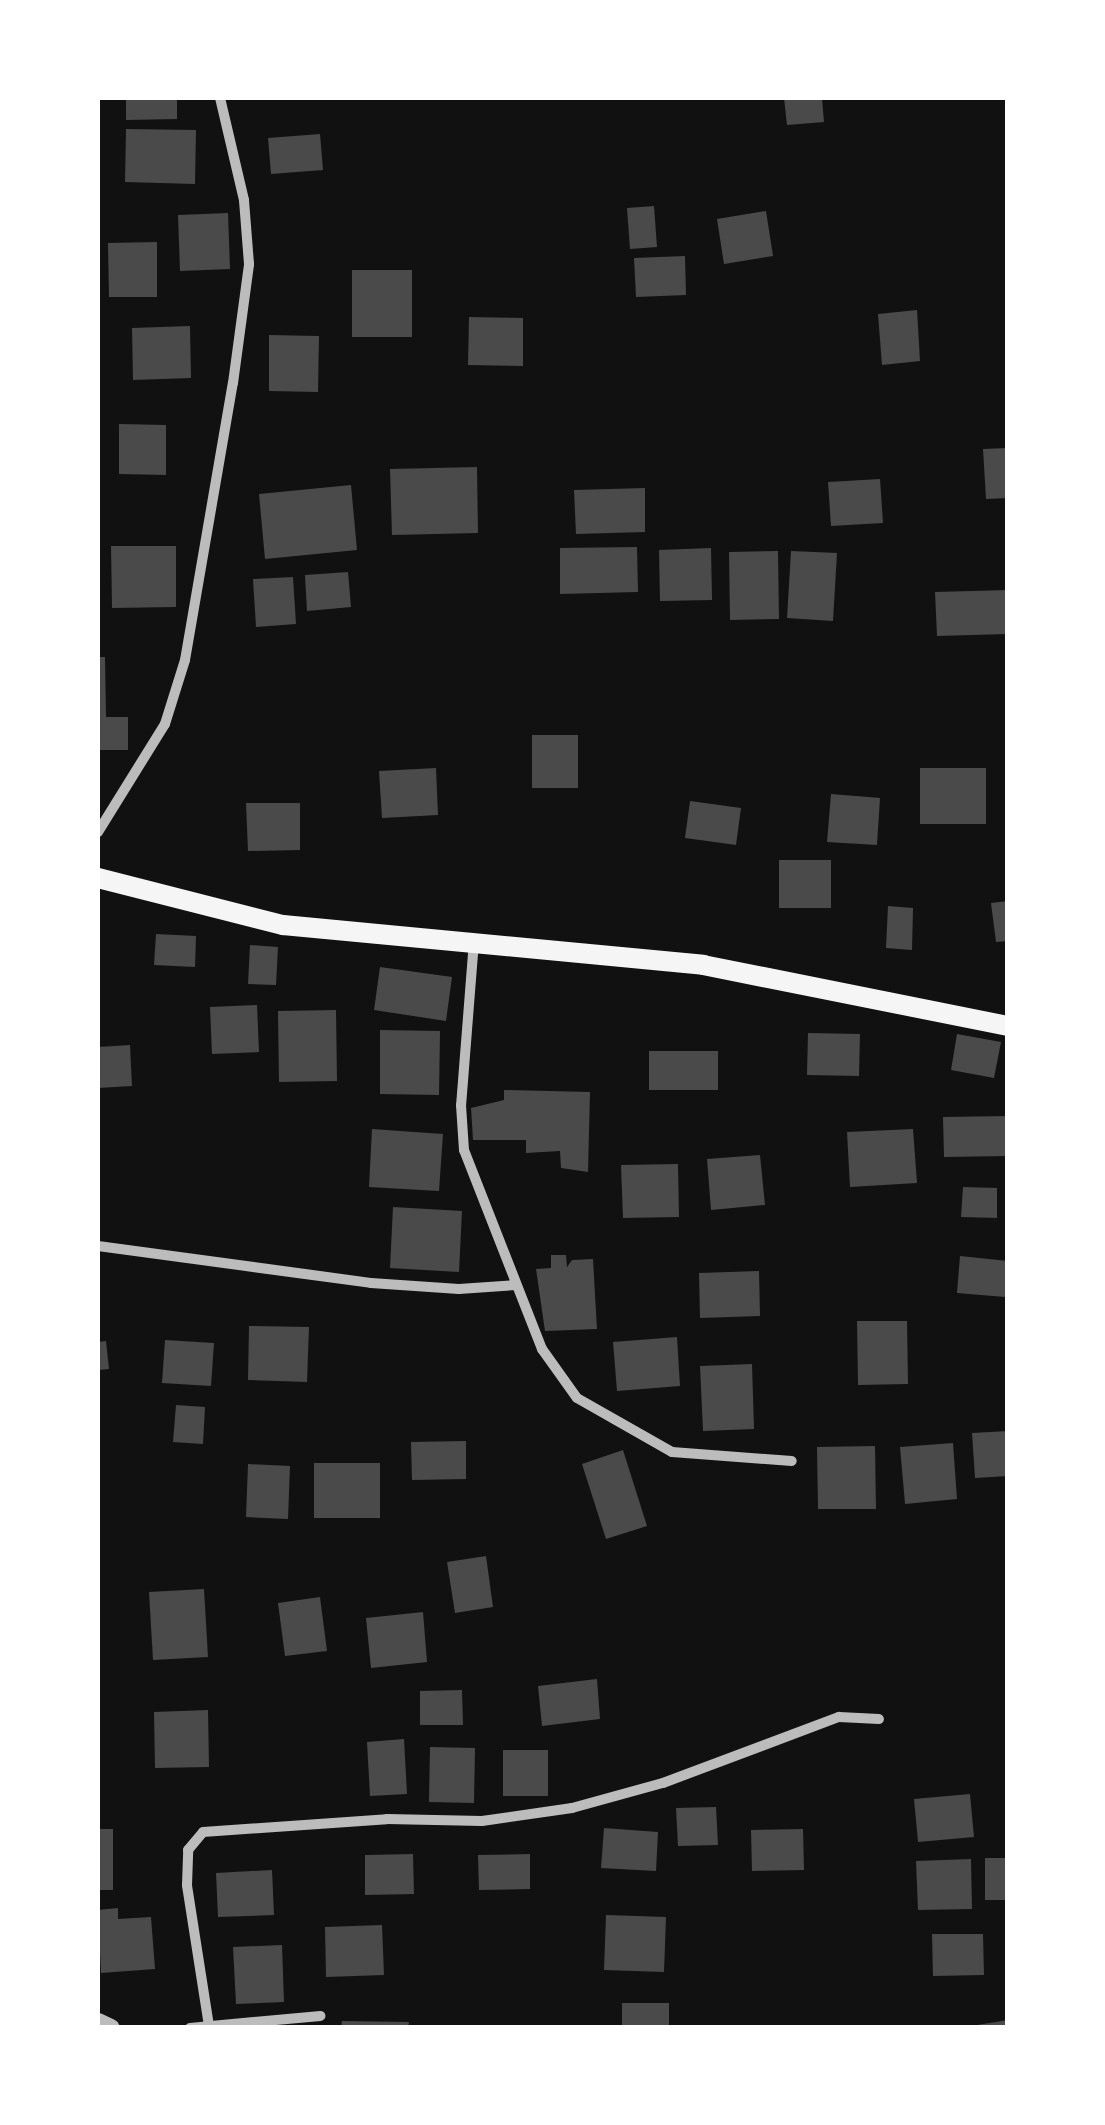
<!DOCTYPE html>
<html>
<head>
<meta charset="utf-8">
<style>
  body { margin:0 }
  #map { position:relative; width:1105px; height:2125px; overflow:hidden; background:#111; font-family:Overpass,sans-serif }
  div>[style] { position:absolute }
  .building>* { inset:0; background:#4a4a4a }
  .minor>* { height:10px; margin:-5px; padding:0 5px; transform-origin:5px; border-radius:5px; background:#bcbcbc }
  .tertiary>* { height:18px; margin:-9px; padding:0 9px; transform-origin:9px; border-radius:9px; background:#bcbcbc }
  .secondary>* { height:20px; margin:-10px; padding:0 10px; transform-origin:10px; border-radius:10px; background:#f5f5f5 }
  span { translate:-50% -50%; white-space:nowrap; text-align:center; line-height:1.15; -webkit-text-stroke:10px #fff; paint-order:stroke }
  .frame { position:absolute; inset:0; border:100px solid #fff; pointer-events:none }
</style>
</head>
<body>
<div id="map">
  <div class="building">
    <i style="clip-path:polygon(126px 98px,177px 98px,177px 119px,126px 120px)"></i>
    <i style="clip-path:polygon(784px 98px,822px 98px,824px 122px,787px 125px)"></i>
    <i style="clip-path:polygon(126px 129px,196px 130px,195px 184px,125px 182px)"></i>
    <i style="clip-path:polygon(320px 134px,323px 170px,271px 174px,268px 138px)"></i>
    <i style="clip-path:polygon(654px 206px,657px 247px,630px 249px,627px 208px)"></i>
    <i style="clip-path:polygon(766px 211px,773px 256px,724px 264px,717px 219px)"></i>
    <i style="clip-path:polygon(228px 213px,230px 269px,180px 271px,178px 215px)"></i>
    <i style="clip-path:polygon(157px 242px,157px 297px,109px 297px,108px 243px)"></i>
    <i style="clip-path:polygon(685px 256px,686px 295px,636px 297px,634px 258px)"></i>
    <i style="clip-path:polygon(352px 270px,412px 270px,412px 337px,352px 337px)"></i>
    <i style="clip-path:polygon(917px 310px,920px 361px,882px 365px,878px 314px)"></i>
    <i style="clip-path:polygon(469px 317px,523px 318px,523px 366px,468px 365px)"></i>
    <i style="clip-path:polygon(190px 326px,191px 378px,133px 380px,132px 328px)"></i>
    <i style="clip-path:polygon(269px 335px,319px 336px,318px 392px,269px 391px)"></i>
    <i style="clip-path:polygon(119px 424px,166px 425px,166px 475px,119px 474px)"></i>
    <i style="clip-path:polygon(1008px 448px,1008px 498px,986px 499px,983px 449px)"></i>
    <i style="clip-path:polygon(477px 467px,478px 533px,392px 535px,390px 469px)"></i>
    <i style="clip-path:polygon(880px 479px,883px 523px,831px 526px,828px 482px)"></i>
    <i style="clip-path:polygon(351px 485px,357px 550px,265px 559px,259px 494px)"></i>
    <i style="clip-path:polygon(645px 488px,645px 532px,576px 534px,574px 490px)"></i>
    <i style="clip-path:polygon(111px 546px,176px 546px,176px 607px,112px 608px)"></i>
    <i style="clip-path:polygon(637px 547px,638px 592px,560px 594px,560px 548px)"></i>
    <i style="clip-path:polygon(711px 548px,712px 600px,660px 601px,659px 550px)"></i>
    <i style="clip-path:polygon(778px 551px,779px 619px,730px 620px,729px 552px)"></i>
    <i style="clip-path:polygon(791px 551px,837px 553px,833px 621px,787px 618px)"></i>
    <i style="clip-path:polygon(348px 572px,351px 607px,307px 611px,305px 575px)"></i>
    <i style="clip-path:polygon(293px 577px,296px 624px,256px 627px,253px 579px)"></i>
    <i style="clip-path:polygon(1008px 590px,1008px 634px,937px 636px,935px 592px)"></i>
    <i style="clip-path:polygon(98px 657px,105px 657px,106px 717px,128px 717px,128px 750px,98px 750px)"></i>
    <i style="clip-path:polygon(532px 735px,578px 735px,578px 788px,532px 788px)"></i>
    <i style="clip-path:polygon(436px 768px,438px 815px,382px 818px,379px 771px)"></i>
    <i style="clip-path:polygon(920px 768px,986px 768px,986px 824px,920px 824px)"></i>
    <i style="clip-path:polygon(831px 794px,880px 798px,877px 845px,827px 842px)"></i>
    <i style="clip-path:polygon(690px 801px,741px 808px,736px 845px,685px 838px)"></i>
    <i style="clip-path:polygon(246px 803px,300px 803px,300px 850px,248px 851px)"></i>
    <i style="clip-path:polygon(779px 860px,831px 860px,831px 908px,779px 908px)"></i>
    <i style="clip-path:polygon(1008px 901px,1008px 941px,996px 942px,991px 903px)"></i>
    <i style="clip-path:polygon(888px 906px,913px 908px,912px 950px,886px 948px)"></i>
    <i style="clip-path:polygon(156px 934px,196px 936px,195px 967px,154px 965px)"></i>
    <i style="clip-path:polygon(250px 945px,278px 947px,276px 985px,248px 984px)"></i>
    <i style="clip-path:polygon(380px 967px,452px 977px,446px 1021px,374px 1010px)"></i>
    <i style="clip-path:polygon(257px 1005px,259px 1052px,212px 1054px,210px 1007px)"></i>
    <i style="clip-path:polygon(336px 1010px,337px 1081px,279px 1082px,278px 1011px)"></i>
    <i style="clip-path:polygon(380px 1030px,440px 1031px,439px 1095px,380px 1094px)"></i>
    <i style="clip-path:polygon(808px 1033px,860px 1034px,859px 1076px,807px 1075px)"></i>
    <i style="clip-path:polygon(957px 1034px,1001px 1042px,994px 1078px,951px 1070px)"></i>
    <i style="clip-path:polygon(130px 1045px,132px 1086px,98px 1088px,98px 1047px)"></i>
    <i style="clip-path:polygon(649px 1051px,718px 1051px,718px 1090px,649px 1090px)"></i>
    <i style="clip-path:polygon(504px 1090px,590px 1092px,588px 1172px,561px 1168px,560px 1151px,526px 1153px,526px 1140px,473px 1140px,471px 1108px,504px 1100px)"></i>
    <i style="clip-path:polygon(1008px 1116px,1008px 1156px,944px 1157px,943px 1117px)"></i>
    <i style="clip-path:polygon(372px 1129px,443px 1134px,439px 1191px,369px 1187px)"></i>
    <i style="clip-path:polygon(913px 1129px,917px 1183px,850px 1187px,847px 1132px)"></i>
    <i style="clip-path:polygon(760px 1155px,765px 1205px,711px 1210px,707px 1159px)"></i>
    <i style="clip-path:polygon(678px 1164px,679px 1217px,623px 1218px,621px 1165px)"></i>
    <i style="clip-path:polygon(963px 1187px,997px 1188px,997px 1218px,961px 1217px)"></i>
    <i style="clip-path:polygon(393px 1207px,462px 1211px,459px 1272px,390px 1268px)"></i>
    <i style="clip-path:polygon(551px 1255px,566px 1255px,567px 1267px,572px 1260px,593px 1259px,597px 1329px,545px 1331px,536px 1269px,551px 1268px)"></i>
    <i style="clip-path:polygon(960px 1256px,1008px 1261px,1005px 1297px,957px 1293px)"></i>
    <i style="clip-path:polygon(759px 1271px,760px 1316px,700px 1318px,699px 1273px)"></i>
    <i style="clip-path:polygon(857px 1321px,907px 1321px,908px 1384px,858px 1385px)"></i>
    <i style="clip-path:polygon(249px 1326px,309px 1327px,307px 1382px,248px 1380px)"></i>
    <i style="clip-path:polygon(677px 1337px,680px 1386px,617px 1391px,613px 1342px)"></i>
    <i style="clip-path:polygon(165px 1340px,214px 1343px,211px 1386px,162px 1383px)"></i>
    <i style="clip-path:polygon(106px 1341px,109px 1369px,98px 1370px,98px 1342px)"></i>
    <i style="clip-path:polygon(752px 1364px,754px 1429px,703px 1431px,700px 1366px)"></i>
    <i style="clip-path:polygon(176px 1405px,205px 1407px,203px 1444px,173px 1442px)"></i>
    <i style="clip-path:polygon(1008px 1431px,1008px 1476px,975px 1478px,972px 1433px)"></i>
    <i style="clip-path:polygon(466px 1441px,466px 1479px,412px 1480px,411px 1442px)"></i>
    <i style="clip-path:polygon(953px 1443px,957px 1499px,905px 1504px,900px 1447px)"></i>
    <i style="clip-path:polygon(875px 1446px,876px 1509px,818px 1509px,817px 1447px)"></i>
    <i style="clip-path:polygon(623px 1450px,647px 1526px,606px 1539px,582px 1464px)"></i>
    <i style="clip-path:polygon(314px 1463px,380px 1463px,380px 1518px,314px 1518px)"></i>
    <i style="clip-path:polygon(248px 1464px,290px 1466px,288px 1519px,246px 1517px)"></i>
    <i style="clip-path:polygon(486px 1556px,493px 1607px,455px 1613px,447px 1562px)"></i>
    <i style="clip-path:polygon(204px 1589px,208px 1657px,153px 1660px,149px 1592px)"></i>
    <i style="clip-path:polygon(320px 1597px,327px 1651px,285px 1656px,278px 1603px)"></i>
    <i style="clip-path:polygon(423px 1612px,427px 1662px,371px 1668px,366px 1618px)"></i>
    <i style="clip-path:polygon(597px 1679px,600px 1719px,542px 1726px,538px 1686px)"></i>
    <i style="clip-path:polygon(462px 1690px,463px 1725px,420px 1725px,420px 1691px)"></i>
    <i style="clip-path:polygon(208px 1710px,209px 1767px,155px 1768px,154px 1712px)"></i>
    <i style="clip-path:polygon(404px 1739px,407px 1794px,370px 1796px,367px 1742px)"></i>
    <i style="clip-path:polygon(430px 1747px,475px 1748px,474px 1803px,429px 1802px)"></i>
    <i style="clip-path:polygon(503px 1750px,548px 1750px,548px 1796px,503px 1796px)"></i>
    <i style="clip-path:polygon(970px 1794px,974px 1837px,918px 1842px,914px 1799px)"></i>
    <i style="clip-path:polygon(716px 1807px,718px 1845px,678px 1846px,676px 1808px)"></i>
    <i style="clip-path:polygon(604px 1828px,658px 1832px,656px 1871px,601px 1868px)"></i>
    <i style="clip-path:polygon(98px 1829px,113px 1829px,113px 1890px,98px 1890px)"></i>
    <i style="clip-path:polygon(803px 1829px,804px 1870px,752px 1871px,751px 1830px)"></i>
    <i style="clip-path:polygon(413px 1854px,414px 1894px,365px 1895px,365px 1855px)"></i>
    <i style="clip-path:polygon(530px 1854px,530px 1889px,479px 1890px,478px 1855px)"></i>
    <i style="clip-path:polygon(985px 1858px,1008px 1858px,1008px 1900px,985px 1900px)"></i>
    <i style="clip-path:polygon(971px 1859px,972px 1909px,918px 1910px,916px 1861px)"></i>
    <i style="clip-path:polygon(272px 1870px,274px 1915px,218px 1917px,216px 1873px)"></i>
    <i style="clip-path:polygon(118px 1908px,118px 1919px,151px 1917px,155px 1969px,101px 1973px,98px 1910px)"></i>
    <i style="clip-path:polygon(606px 1915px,666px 1917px,664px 1972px,604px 1970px)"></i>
    <i style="clip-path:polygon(382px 1925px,384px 1975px,326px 1977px,325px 1927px)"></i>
    <i style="clip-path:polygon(932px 1934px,983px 1934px,984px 1975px,933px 1976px)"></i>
    <i style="clip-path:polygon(282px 1945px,284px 2002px,236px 2004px,233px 1947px)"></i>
    <i style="clip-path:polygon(622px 2003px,669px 2003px,669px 2028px,622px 2028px)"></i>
    <i style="clip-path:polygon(1008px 2020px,1008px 2028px,977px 2028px,977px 2025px)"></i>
    <i style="clip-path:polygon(342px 2021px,409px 2022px,408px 2028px,341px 2028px)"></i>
  </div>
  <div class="minor">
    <i style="left:98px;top:832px;width:127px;rotate:-58.2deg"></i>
    <i style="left:165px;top:724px;width:67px;rotate:-72.6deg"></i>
    <i style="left:185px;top:660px;width:281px;rotate:-80.2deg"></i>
    <i style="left:233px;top:383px;width:120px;rotate:-82.3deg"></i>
    <i style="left:249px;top:264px;width:64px;rotate:-94.5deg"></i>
    <i style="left:244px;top:200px;width:105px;rotate:-103.2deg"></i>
    <i style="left:474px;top:941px;width:165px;rotate:94.5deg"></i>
    <i style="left:461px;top:1105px;width:45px;rotate:86.2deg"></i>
    <i style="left:464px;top:1150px;width:214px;rotate:68.6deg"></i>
    <i style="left:542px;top:1349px;width:60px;rotate:54.5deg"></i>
    <i style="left:577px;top:1398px;width:109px;rotate:29.6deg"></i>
    <i style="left:672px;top:1452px;width:120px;rotate:4.3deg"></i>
    <i style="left:98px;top:1246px;width:275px;rotate:7.7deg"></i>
    <i style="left:371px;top:1283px;width:88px;rotate:3.9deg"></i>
    <i style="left:459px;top:1289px;width:57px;rotate:-4deg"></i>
    <i style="left:209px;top:2026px;width:143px;rotate:-98.9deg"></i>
    <i style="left:187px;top:1885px;width:35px;rotate:-88deg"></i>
    <i style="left:188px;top:1850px;width:23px;rotate:-50deg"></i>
    <i style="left:203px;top:1832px;width:184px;rotate:-4deg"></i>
    <i style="left:387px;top:1819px;width:95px;rotate:1.2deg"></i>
    <i style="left:482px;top:1821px;width:91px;rotate:-8.2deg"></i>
    <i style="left:572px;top:1808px;width:94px;rotate:-15.4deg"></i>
    <i style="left:663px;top:1783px;width:188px;rotate:-20.6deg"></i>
    <i style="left:839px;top:1717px;width:40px;rotate:2.9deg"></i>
    <i style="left:190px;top:2028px;width:131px;rotate:-5.3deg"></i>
  </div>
  <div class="tertiary">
    <i style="left:98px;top:2022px;width:14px;rotate:25deg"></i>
  </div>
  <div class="secondary">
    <i style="left:98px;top:878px;width:191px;rotate:14.3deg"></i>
    <i style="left:283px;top:925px;width:422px;rotate:5.4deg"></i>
    <i style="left:703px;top:965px;width:311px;rotate:11.3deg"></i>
  </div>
  <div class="frame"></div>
</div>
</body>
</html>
